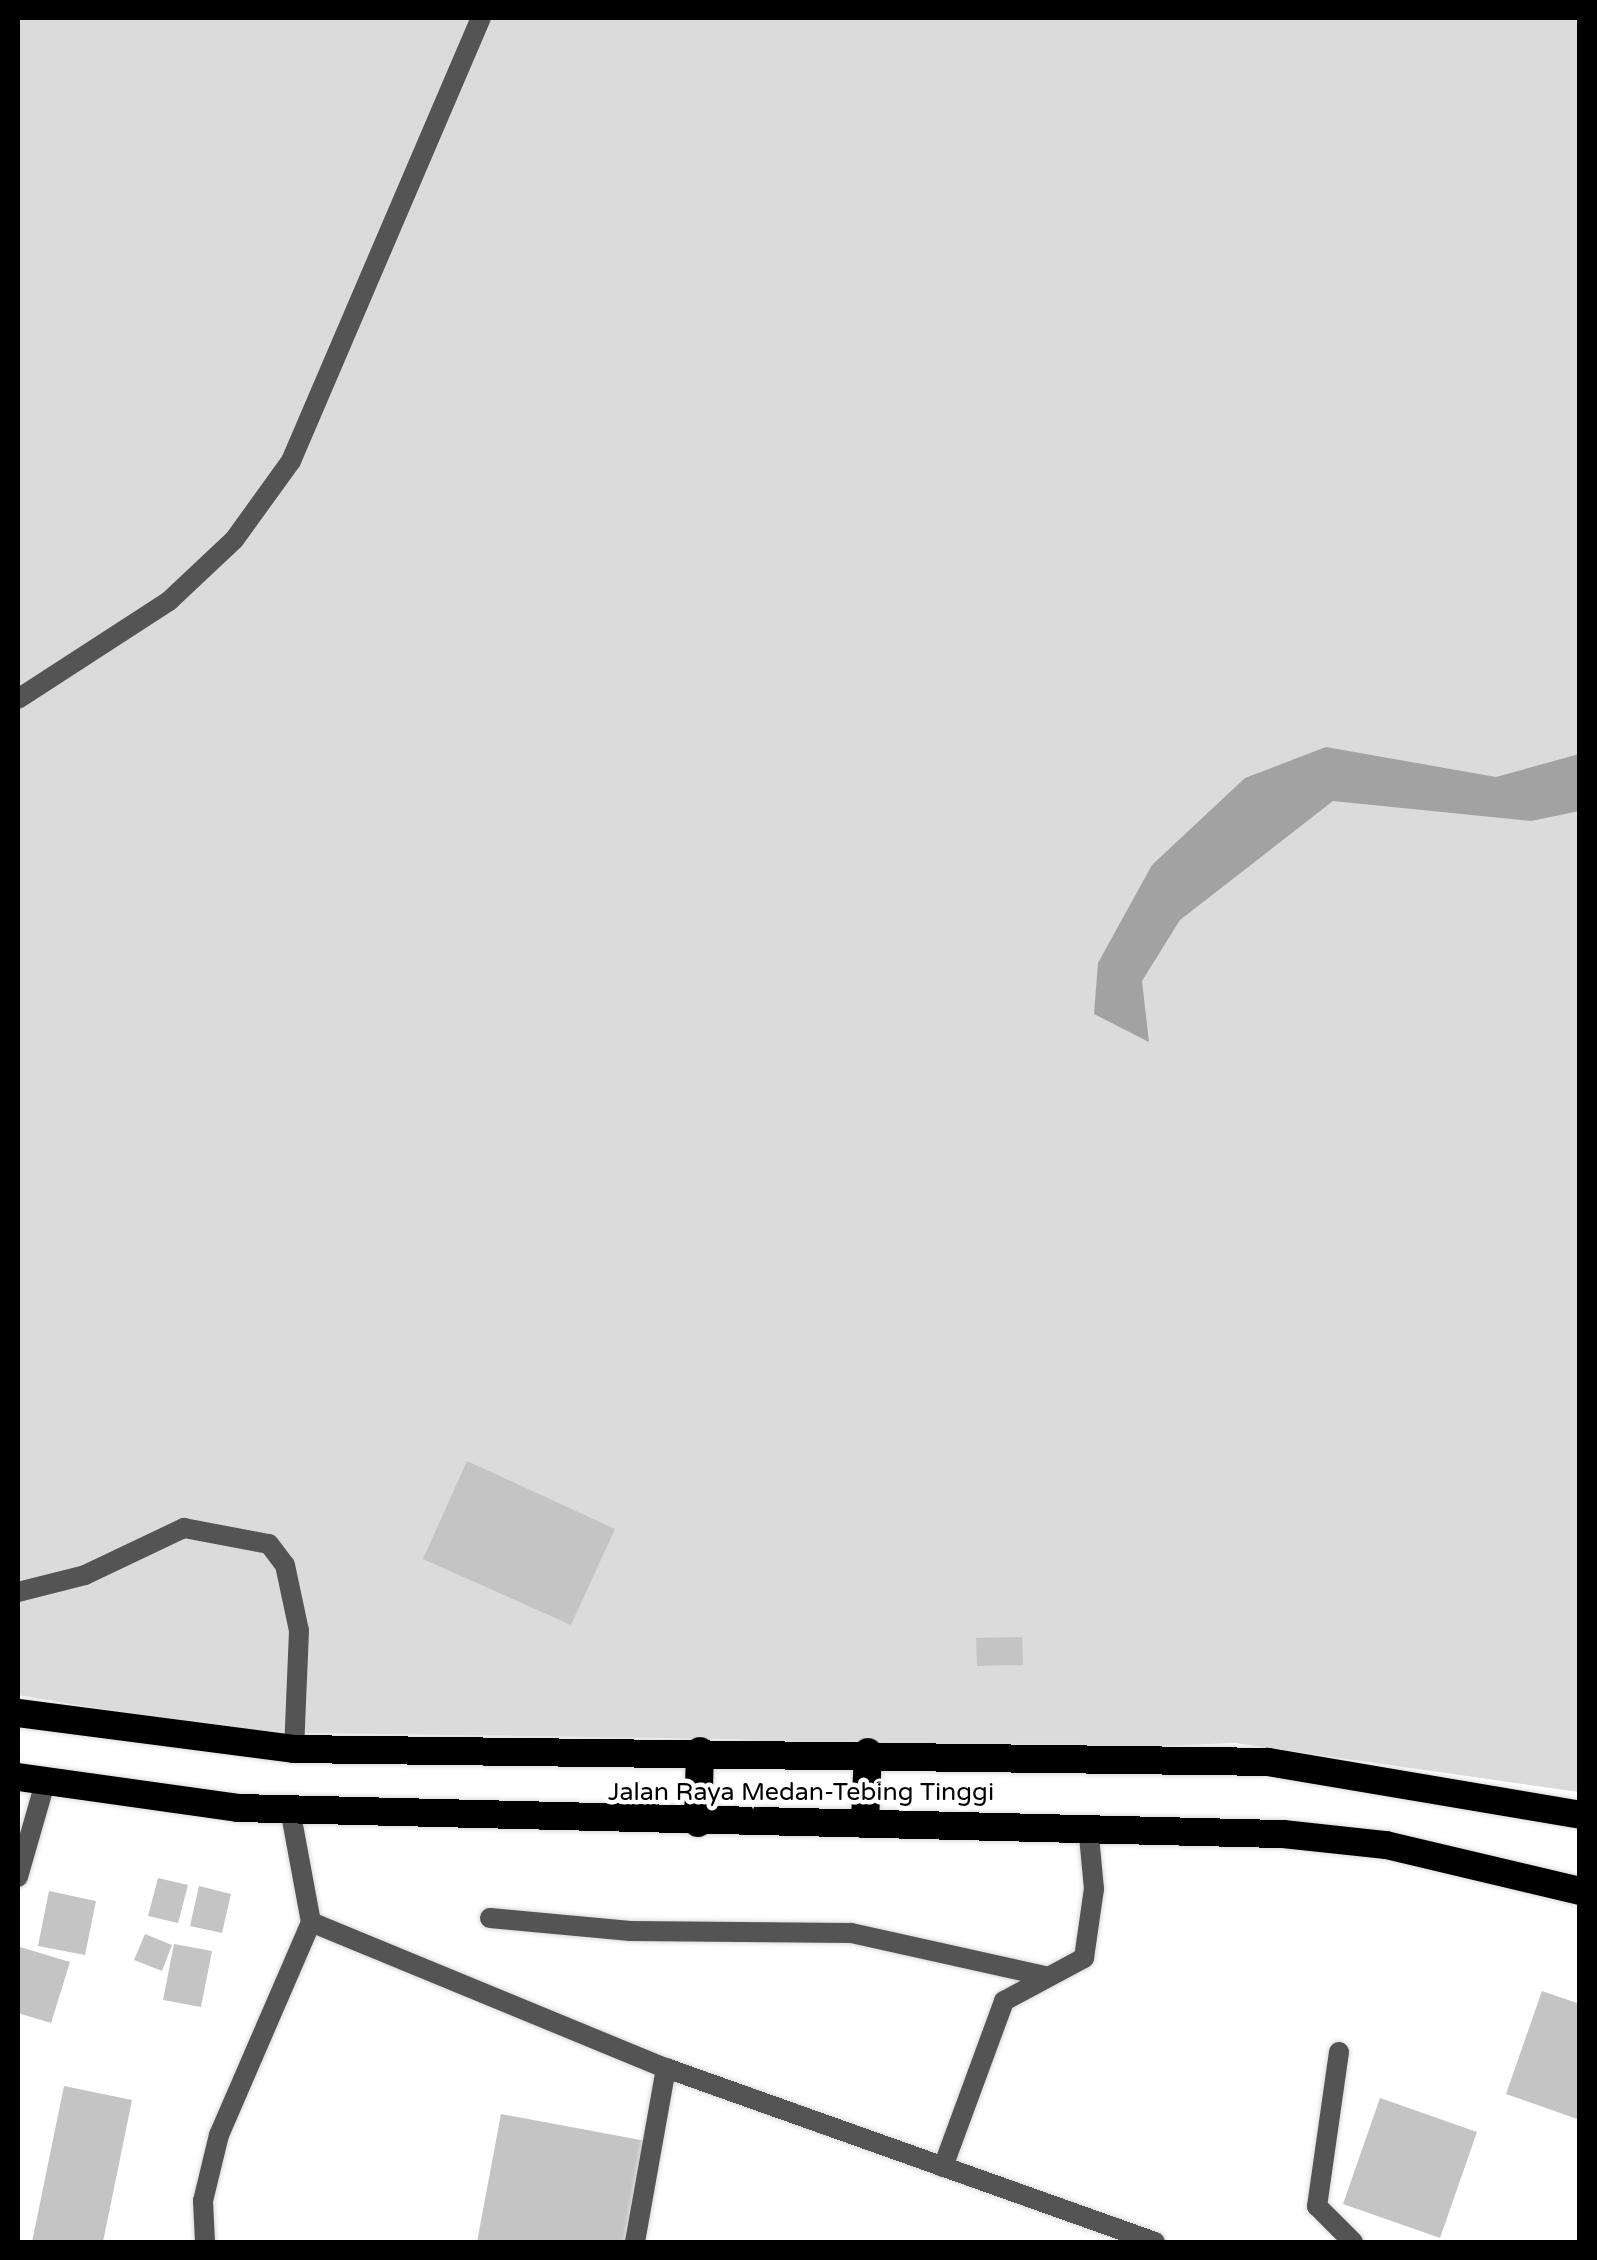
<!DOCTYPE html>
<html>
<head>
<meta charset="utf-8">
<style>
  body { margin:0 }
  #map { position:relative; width:1597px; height:2260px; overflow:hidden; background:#fff; font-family:"Varela Round",sans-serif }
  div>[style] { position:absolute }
  .green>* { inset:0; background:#dbdbdb }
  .water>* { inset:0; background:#a2a2a2 }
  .building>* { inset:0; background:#c4c4c4 }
  .roads { filter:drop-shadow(0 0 2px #dbdbdb) drop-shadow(0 0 2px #dbdbdb) }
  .service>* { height:20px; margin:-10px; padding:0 10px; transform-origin:10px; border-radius:10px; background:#545454 }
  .minor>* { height:20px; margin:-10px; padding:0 10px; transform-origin:10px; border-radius:10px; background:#545454 }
  .trunk>* { height:28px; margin:-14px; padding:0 14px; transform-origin:14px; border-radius:14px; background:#000 }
  span { translate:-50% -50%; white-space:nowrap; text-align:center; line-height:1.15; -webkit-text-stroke:9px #fff; paint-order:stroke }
  .street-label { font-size:25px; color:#000 }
  .frame { position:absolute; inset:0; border:20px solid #000; pointer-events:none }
</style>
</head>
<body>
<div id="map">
  <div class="green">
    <i style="clip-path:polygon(18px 18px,1579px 18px,1579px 1792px,1235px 1743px,948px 1754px,731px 1739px,239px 1732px,18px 1695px)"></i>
  </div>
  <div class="water">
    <i style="clip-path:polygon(1326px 747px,1496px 777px,1579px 754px,1579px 811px,1531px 821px,1333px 801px,1180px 920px,1142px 981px,1149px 1042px,1094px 1014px,1098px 963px,1152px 865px,1245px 778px)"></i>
  </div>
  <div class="building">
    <i style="clip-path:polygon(467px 1461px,615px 1529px,571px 1625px,423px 1559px)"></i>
    <i style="clip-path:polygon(1022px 1637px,1023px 1665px,977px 1666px,976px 1638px)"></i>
    <i style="clip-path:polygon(158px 1878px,188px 1885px,178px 1923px,148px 1916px)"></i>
    <i style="clip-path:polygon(199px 1886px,231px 1894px,222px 1933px,190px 1926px)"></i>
    <i style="clip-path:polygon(49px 1891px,96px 1901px,85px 1955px,38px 1946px)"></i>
    <i style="clip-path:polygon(145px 1934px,172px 1945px,162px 1971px,134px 1960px)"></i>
    <i style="clip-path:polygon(174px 1944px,212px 1951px,201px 2007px,163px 2000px)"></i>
    <i style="clip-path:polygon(20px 1947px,70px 1962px,51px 2023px,18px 2013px)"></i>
    <i style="clip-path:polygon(1542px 1991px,1580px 2004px,1580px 2120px,1506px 2094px)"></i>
    <i style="clip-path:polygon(64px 2086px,132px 2100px,103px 2242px,32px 2242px)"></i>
    <i style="clip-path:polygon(1380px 2098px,1477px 2132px,1440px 2238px,1343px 2204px)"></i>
    <i style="clip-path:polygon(501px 2114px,646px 2141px,627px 2242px,477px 2242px)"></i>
  </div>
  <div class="roads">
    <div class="service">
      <i style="left:18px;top:699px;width:180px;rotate:-33deg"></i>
      <i style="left:169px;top:601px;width:89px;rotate:-43.2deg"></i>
      <i style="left:234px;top:540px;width:97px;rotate:-54.2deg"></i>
      <i style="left:291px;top:461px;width:482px;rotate:-66.8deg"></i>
      <i style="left:18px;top:1592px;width:69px;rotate:-14.2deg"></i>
      <i style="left:85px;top:1575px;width:110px;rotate:-25.4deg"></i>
      <i style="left:184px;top:1528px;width:86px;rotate:10.7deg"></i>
      <i style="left:269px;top:1544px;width:26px;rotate:53deg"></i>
      <i style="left:285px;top:1565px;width:67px;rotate:78deg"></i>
      <i style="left:299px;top:1631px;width:118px;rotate:92.4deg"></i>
      <i style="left:490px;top:1918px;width:141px;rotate:5.3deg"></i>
      <i style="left:630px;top:1931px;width:221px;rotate:0.5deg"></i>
      <i style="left:851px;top:1933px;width:199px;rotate:12.5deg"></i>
      <i style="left:1339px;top:2052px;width:156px;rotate:98.1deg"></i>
      <i style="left:1317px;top:2206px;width:51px;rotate:45deg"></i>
      <i style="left:943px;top:2167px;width:177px;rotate:-69.8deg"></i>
      <i style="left:1004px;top:2001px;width:91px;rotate:-28.3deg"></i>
      <i style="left:1084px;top:1958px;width:70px;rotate:-81.8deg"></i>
      <i style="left:1094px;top:1889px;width:63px;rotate:-95.4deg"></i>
      <i style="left:635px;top:2242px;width:177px;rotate:-79.9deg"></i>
    </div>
    <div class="minor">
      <i style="left:290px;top:1809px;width:115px;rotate:79.5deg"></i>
      <i style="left:311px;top:1922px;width:384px;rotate:22.4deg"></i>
      <i style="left:666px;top:2068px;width:519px;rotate:19.59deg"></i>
      <i style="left:18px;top:1877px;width:98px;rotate:-74deg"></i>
      <i style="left:205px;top:2242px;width:41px;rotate:-92.8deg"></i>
      <i style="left:203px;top:2201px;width:68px;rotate:-76.4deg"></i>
      <i style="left:219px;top:2135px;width:232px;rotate:-66.6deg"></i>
    </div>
    <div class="trunk">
      <i style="left:18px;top:1713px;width:278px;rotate:7.4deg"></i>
      <i style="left:294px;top:1749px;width:974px;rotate:0.76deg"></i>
      <i style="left:1268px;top:1762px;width:316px;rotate:9.6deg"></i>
      <i style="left:18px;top:1777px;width:222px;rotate:8deg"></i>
      <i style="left:238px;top:1808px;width:1045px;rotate:1.43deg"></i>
      <i style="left:1283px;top:1834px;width:104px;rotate:6.1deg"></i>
      <i style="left:1386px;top:1845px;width:199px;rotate:13.3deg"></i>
      <i style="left:865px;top:1820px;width:68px;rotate:-87.5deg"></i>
      <i style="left:698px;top:1823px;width:72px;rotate:-88.4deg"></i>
    </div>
  </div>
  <div class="street-label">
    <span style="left:801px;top:1792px">Jalan Raya Medan-Tebing Tinggi</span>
  </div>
  <div class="frame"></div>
</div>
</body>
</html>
